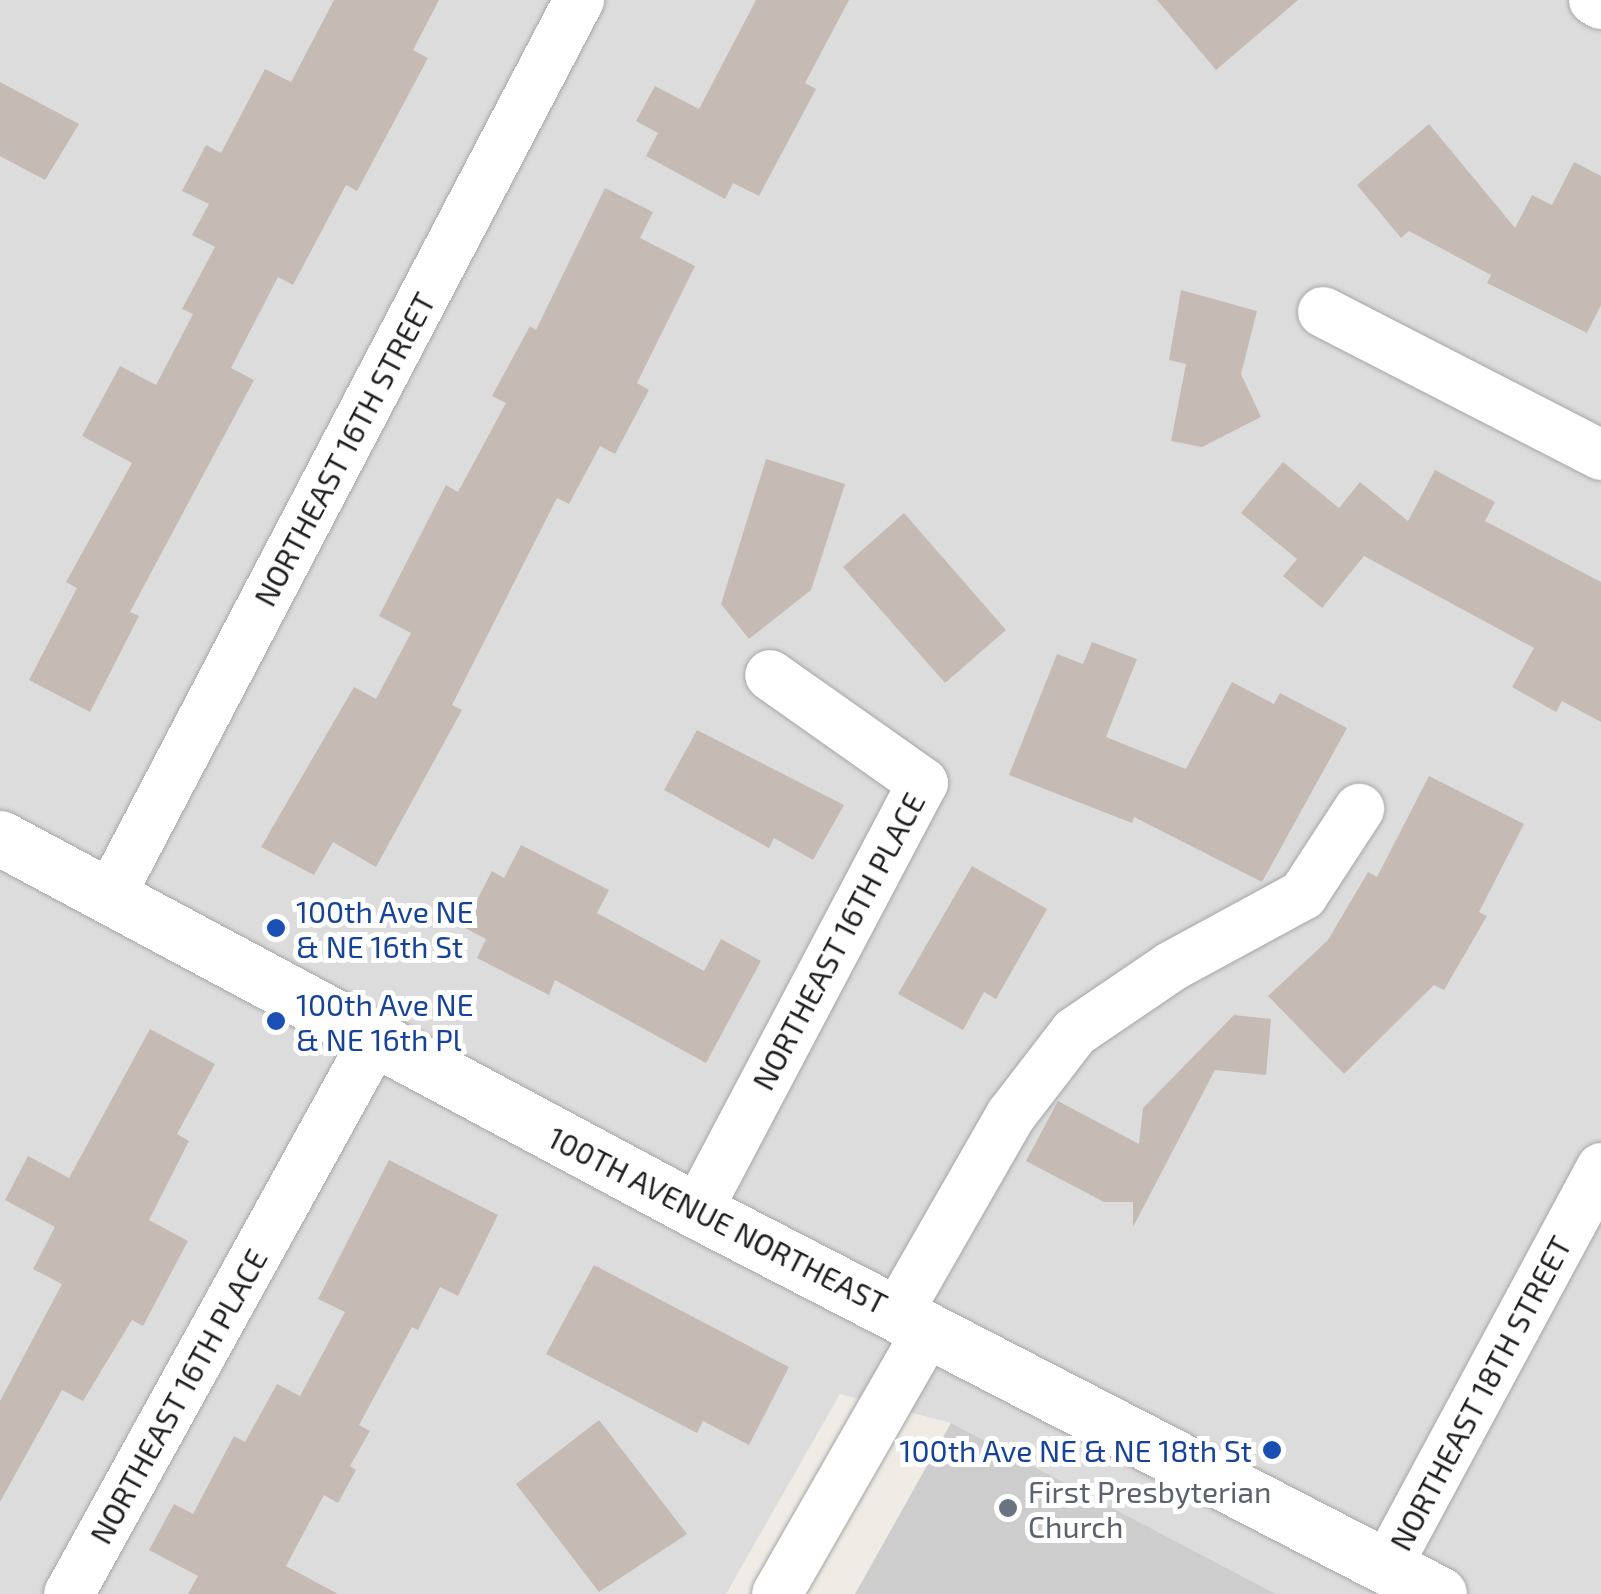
<!DOCTYPE html>
<html>
<head>
<meta charset="utf-8">
<style>
  body { margin:0 }
  #map { position:relative; width:1601px; height:1594px; overflow:hidden; background:#f0ece5; font-family:"Exo 2",sans-serif }
  div>[style] { position:absolute }
  .residential>* { inset:0; background:#dddcdc }
  .religious>* { inset:0; background:#cdcdcd }
  .building>* { inset:0; background:#c5bbb4 }
  .roads { filter:drop-shadow(0 0 2px #a6a6a6) drop-shadow(0 0 2px #a6a6a6) }
  .minor>* { height:50px; margin:-25px; padding:0 25px; transform-origin:25px; border-radius:25px; background:#fff }
  .tertiary>* { height:55px; margin:-27.5px; padding:0 27.5px; transform-origin:27.5px; border-radius:27.5px; background:#fff }
  .dots>* { width:28px; height:28px; translate:-50% -50%; box-sizing:border-box; border:5px solid #fff; border-radius:50% }
  span { translate:-50% -50%; white-space:nowrap; text-align:center; line-height:1.15; -webkit-text-stroke:10px #fff; paint-order:stroke }
  .street-label { font-size:30px; color:#1f1f1f }
  .transit-label { font-size:30px; color:#164399 }
  .left { translate:0 -50%; text-align:left }
  .right { translate:-100% -50%; text-align:right }
  .worship-label { font-size:30px; color:#5b616d }
</style>
</head>
<body>
<div id="map">
  <div class="residential">
    <i style="clip-path:polygon(0 0,1601px 0,1601px 1594px,1276px 1594px,951px 1423px,840px 1394px,726px 1594px,0 1594px)"></i>
  </div>
  <div class="religious">
    <i style="clip-path:polygon(951px 1423px,1276px 1594px,855px 1594px)"></i>
  </div>
  <div class="building">
    <i style="clip-path:polygon(334px 0,439px 0,413px 50px,428px 58px,357px 191px,346px 185px,293px 285px,278px 277px,231px 368px,254px 380px,130px 612px,139px 616px,90px 712px,29px 680px,77px 588px,66px 582px,132px 463px,82px 436px,120px 366px,156px 385px,193px 314px,182px 309px,215px 247px,192px 235px,209px 204px,182px 191px,206px 145px,221px 153px,265px 69px,291px 82px)"></i>
    <i style="clip-path:polygon(756px 0,849px 0,805px 83px,816px 89px,759px 196px,733px 183px,725px 199px,646px 156px,658px 133px,636px 121px,655px 86px,699px 109px)"></i>
    <i style="clip-path:polygon(1157px 0,1298px 0,1216px 70px)"></i>
    <i style="clip-path:polygon(0 82px,79px 124px,45px 180px,0 156px)"></i>
    <i style="clip-path:polygon(1429px 124px,1515px 228px,1532px 195px,1552px 205px,1574px 162px,1601px 176px,1601px 305px,1587px 333px,1487px 283px,1491px 275px,1409px 231px,1401px 238px,1357px 185px)"></i>
    <i style="clip-path:polygon(605px 188px,653px 212px,640px 238px,695px 266px,637px 383px,649px 390px,615px 454px,600px 446px,569px 504px,557px 498px,452px 705px,462px 710px,376px 867px,333px 842px,314px 875px,261px 847px,354px 687px,376px 699px,411px 633px,379px 616px,446px 485px,458px 492px,506px 403px,492px 396px,530px 326px,536px 330px)"></i>
    <i style="clip-path:polygon(1181px 290px,1257px 311px,1241px 374px,1261px 417px,1202px 447px,1171px 441px,1186px 364px,1169px 360px)"></i>
    <i style="clip-path:polygon(766px 459px,845px 484px,811px 590px,749px 639px,721px 604px)"></i>
    <i style="clip-path:polygon(1283px 462px,1339px 508px,1360px 482px,1408px 521px,1435px 470px,1495px 502px,1485px 521px,1601px 582px,1601px 722px,1562px 701px,1556px 712px,1512px 687px,1534px 648px,1364px 556px,1322px 608px,1283px 576px,1297px 559px,1241px 513px)"></i>
    <i style="clip-path:polygon(904px 513px,1006px 630px,945px 683px,843px 567px)"></i>
    <i style="clip-path:polygon(1092px 642px,1137px 659px,1106px 737px,1186px 769px,1232px 682px,1274px 704px,1280px 693px,1347px 728px,1262px 882px,1134px 817px,1132px 823px,1009px 775px,1057px 654px,1083px 664px)"></i>
    <i style="clip-path:polygon(697px 730px,844px 805px,813px 860px,774px 838px,769px 848px,664px 790px)"></i>
    <i style="clip-path:polygon(1429px 776px,1524px 824px,1479px 912px,1487px 916px,1444px 990px,1434px 985px,1344px 1074px,1268px 996px,1328px 940px,1368px 872px,1377px 877px)"></i>
    <i style="clip-path:polygon(521px 845px,609px 890px,597px 913px,704px 971px,721px 939px,761px 961px,706px 1063px,555px 980px,549px 995px,477px 958px,486px 939px,463px 927px,492px 871px,504px 878px)"></i>
    <i style="clip-path:polygon(972px 866px,1047px 909px,996px 999px,984px 992px,963px 1030px,898px 994px)"></i>
    <i style="clip-path:polygon(1234px 1015px,1271px 1019px,1266px 1075px,1215px 1070px,1133px 1227px,1133px 1202px,1104px 1202px,1026px 1161px,1058px 1101px,1139px 1144px,1143px 1108px)"></i>
    <i style="clip-path:polygon(150px 1029px,215px 1064px,177px 1134px,189px 1141px,149px 1220px,188px 1241px,143px 1326px,132px 1320px,83px 1401px,62px 1390px,0 1502px,0 1401px,62px 1284px,33px 1269px,55px 1227px,5px 1200px,28px 1156px,69px 1178px)"></i>
    <i style="clip-path:polygon(389px 1160px,498px 1215px,458px 1296px,440px 1287px,418px 1330px,412px 1327px,359px 1425px,370px 1431px,350px 1466px,356px 1470px,338px 1503px,324px 1495px,286px 1566px,338px 1594px,188px 1594px,198px 1576px,149px 1550px,174px 1504px,193px 1514px,234px 1436px,245px 1442px,277px 1384px,300px 1396px,345px 1312px,318px 1299px)"></i>
    <i style="clip-path:polygon(594px 1265px,789px 1367px,749px 1445px,703px 1421px,697px 1433px,546px 1354px)"></i>
    <i style="clip-path:polygon(599px 1420px,687px 1534px,599px 1592px,516px 1484px)"></i>
  </div>
  <div class="roads">
    <div class="minor">
      <i style="left:1594px;top:0;width:8px;rotate:30deg"></i>
      <i style="left:1323px;top:312px;width:313px;rotate:27.2deg"></i>
      <i style="left:109px;top:898px;width:1014px;rotate:-62.37deg"></i>
      <i style="left:697px;top:1211px;width:484px;rotate:-62.2deg"></i>
      <i style="left:923px;top:783px;width:187px;rotate:-144.8deg"></i>
      <i style="left:898px;top:1312px;width:227px;rotate:-60.2deg"></i>
      <i style="left:1011px;top:1115px;width:105px;rotate:-52.4deg"></i>
      <i style="left:1075px;top:1032px;width:117px;rotate:-34.2deg"></i>
      <i style="left:1172px;top:966px;width:149px;rotate:-28.5deg"></i>
      <i style="left:1303px;top:895px;width:103px;rotate:-56.9deg"></i>
      <i style="left:1387px;top:1566px;width:452px;rotate:-61.7deg"></i>
      <i style="left:69px;top:1594px;width:632px;rotate:-61.12deg"></i>
      <i style="left:777px;top:1594px;width:305px;rotate:-60.2deg"></i>
    </div>
    <div class="tertiary">
      <i style="left:0;top:838px;width:791px;rotate:28.15deg"></i>
      <i style="left:697px;top:1211px;width:835px;rotate:27.3deg"></i>
    </div>
  </div>
  <div class="dots">
    <i style="left:276px;top:928px;background:#1a4fb4"></i>
    <i style="left:276px;top:1021px;background:#1a4fb4"></i>
    <i style="left:1272px;top:1450px;background:#1a4fb4"></i>
    <i style="left:1008px;top:1508px;background:#6b7280"></i>
  </div>
  <div class="street-label">
    <span style="left:344px;top:449px;rotate:-62deg">NORTHEAST 16TH STREET</span>
    <span style="left:838px;top:941px;rotate:-62deg">NORTHEAST 16TH PLACE</span>
    <span style="left:718px;top:1220px;rotate:27deg">100TH AVENUE NORTHEAST</span>
    <span style="left:1480px;top:1393px;rotate:-62deg">NORTHEAST 18TH STREET</span>
    <span style="left:178px;top:1396px;rotate:-61deg">NORTHEAST 16TH PLACE</span>
  </div>
  <div class="transit-label">
    <span class="left" style="left:296px;top:928px">100th Ave NE<br>&amp; NE 16th St</span>
    <span class="left" style="left:296px;top:1021px">100th Ave NE<br>&amp; NE 16th Pl</span>
    <span class="right" style="left:1252px;top:1450px">100th Ave NE &amp; NE 18th St</span>
  </div>
  <div class="worship-label">
    <span class="left" style="left:1028px;top:1508px">First Presbyterian<br>Church</span>
  </div>
</div>
</body>
</html>
